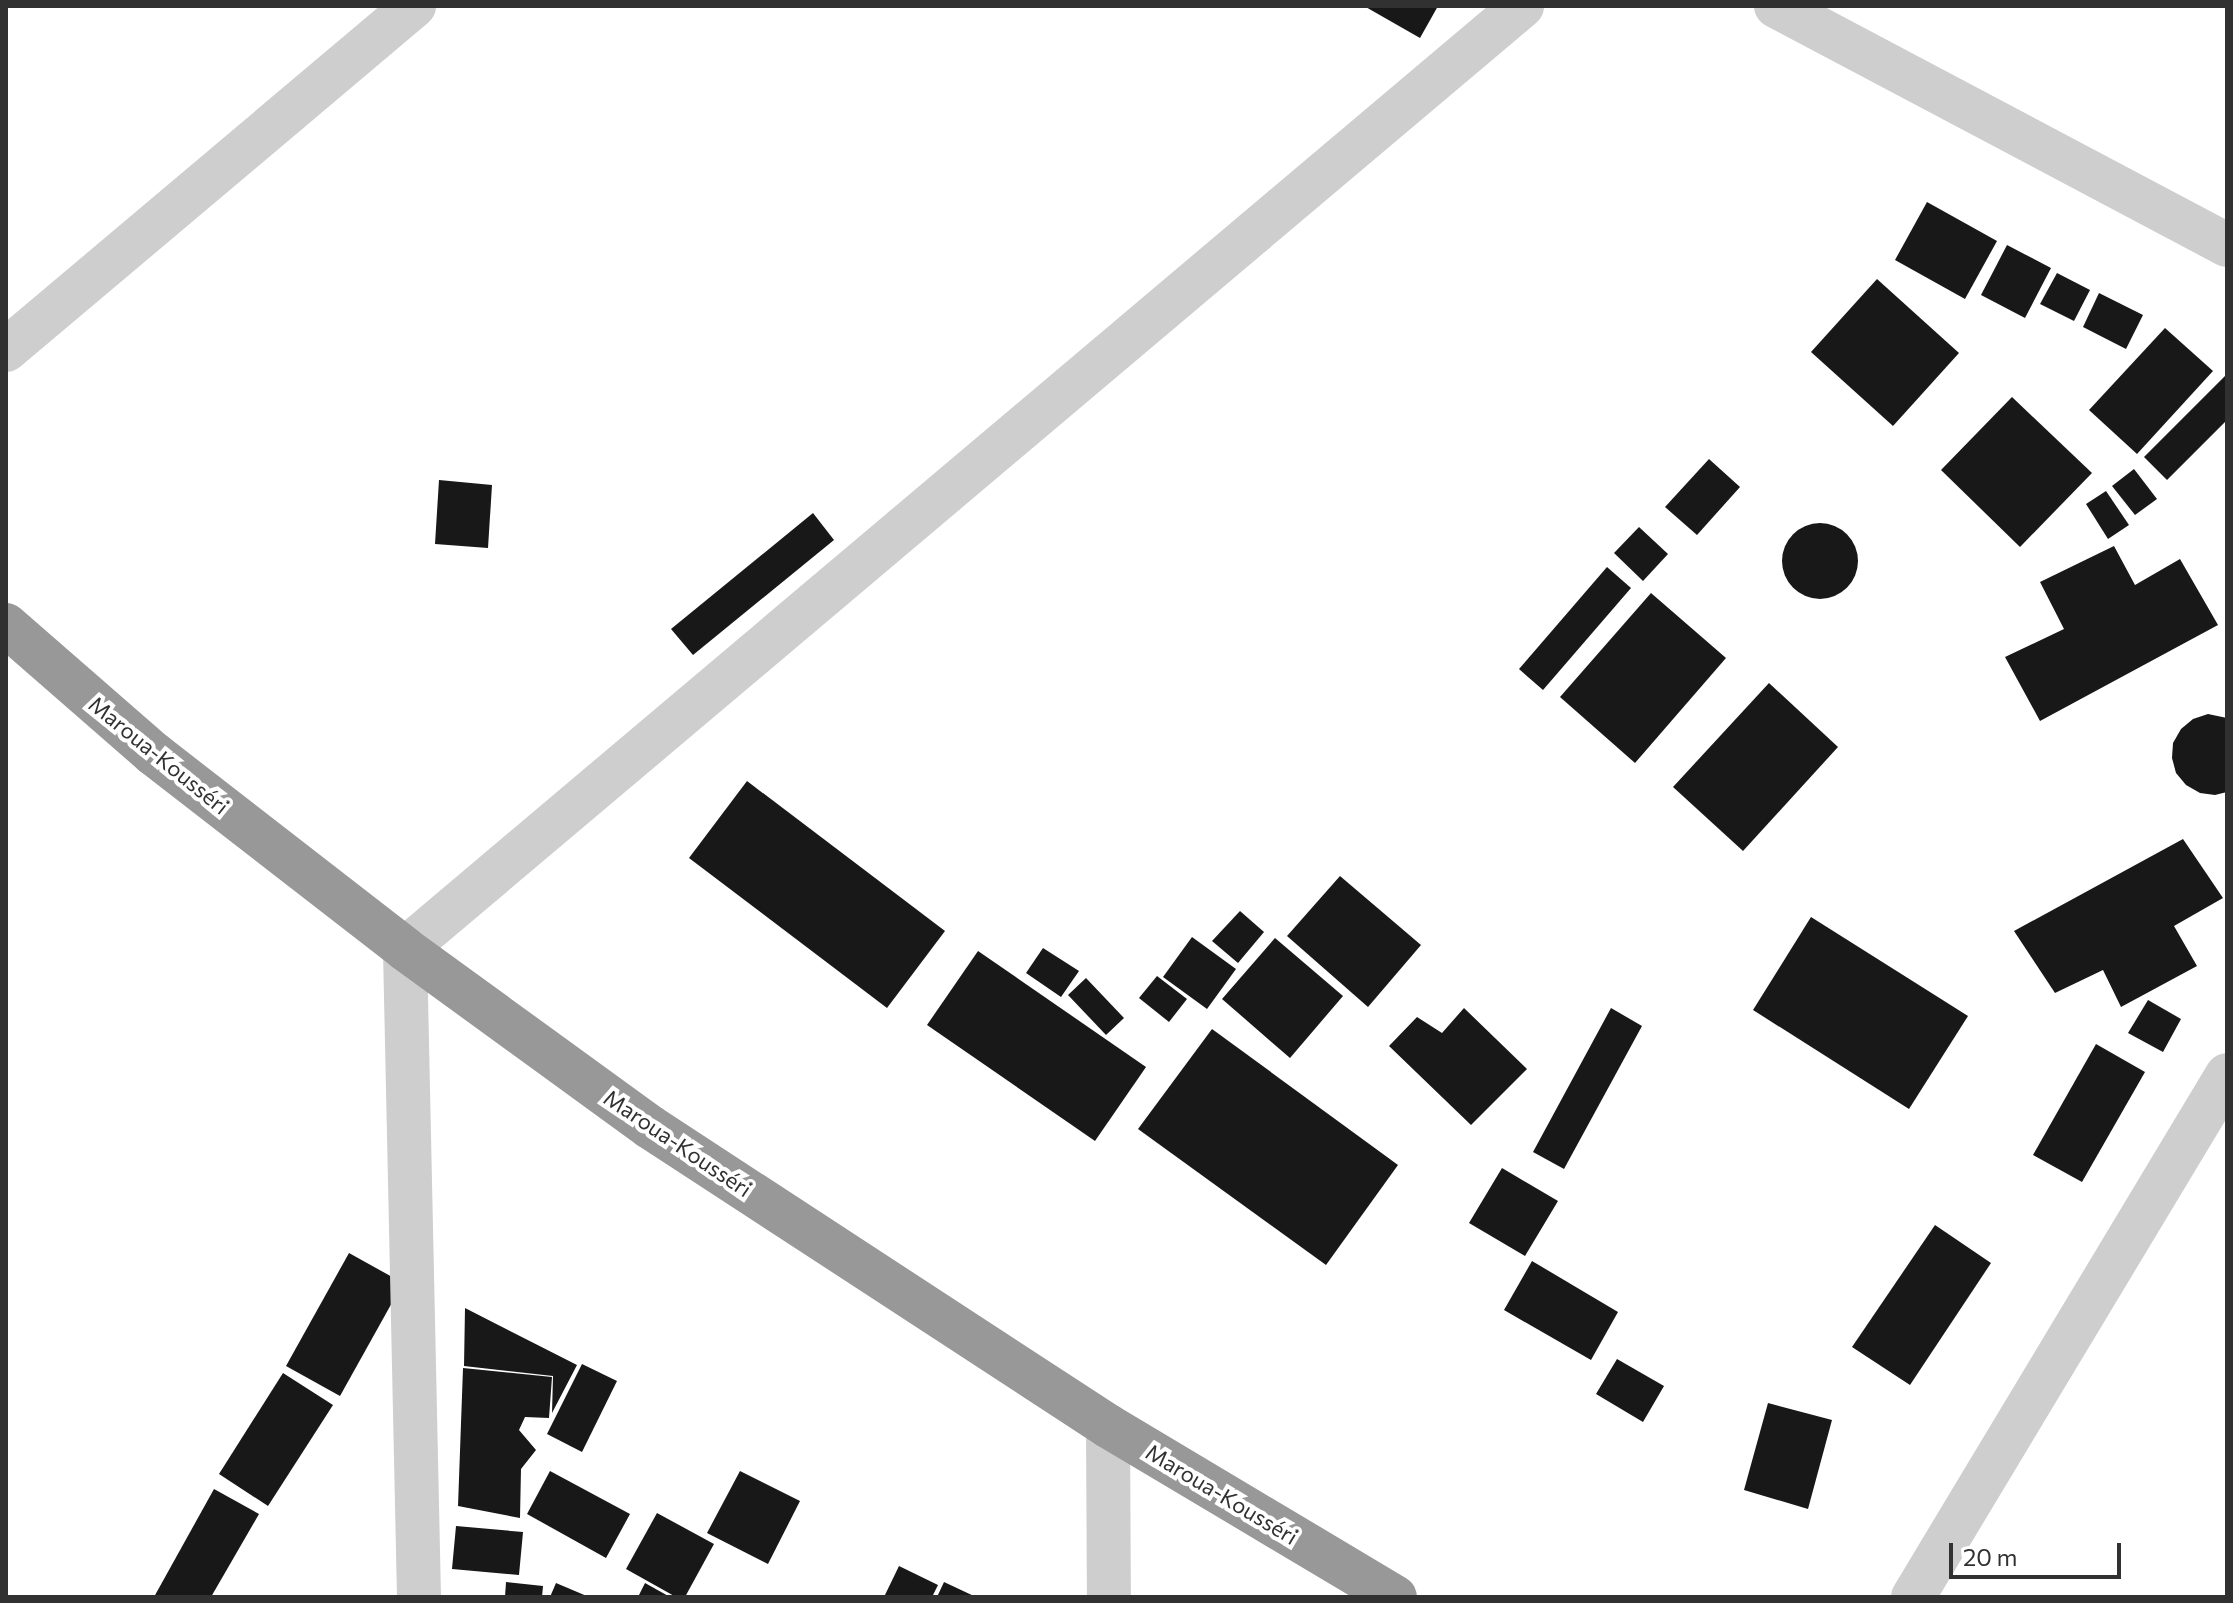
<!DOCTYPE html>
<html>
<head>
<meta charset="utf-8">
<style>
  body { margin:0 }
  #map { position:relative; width:2233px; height:1603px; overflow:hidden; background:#fff; font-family:Commissioner,sans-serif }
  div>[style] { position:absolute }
  .building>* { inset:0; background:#181818 }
  .round { border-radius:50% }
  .street>* { height:44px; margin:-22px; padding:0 22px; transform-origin:22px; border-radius:22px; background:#cecece }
  .highway>* { height:44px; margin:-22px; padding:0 22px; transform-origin:22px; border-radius:22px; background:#989898 }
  span { translate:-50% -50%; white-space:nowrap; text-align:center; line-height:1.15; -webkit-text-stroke:8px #fff; paint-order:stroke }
  .street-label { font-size:22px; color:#313131 }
  .frame { position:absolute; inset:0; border:8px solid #313131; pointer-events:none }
  .scale { position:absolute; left:1949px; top:1543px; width:172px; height:36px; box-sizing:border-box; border:4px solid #313131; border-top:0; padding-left:10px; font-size:24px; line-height:28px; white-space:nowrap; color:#313131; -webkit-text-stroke:6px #fff; paint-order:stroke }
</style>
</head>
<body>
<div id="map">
  <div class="building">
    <i style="clip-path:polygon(1364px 6px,1438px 6px,1420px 38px)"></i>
    <i style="clip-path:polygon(1927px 202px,1997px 241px,1965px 299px,1895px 260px)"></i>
    <i style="clip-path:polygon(2007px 245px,2051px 268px,2025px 318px,1981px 295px)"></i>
    <i style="clip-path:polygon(2057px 273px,2090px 290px,2074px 321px,2040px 304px)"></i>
    <i style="clip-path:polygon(1877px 279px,1959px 353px,1893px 426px,1811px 352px)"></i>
    <i style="clip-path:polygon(2099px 293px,2143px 315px,2126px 349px,2083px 327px)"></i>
    <i style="clip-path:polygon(2165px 328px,2213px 371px,2137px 454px,2089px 410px)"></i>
    <i style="clip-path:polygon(2227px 374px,2227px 420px,2167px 480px,2144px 457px)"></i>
    <i style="clip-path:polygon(2012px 397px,2092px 473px,2020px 547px,1941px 470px)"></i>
    <i style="clip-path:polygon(1709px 459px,1740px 487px,1697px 535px,1665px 507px)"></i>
    <i style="clip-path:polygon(2134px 469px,2157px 499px,2135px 515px,2112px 486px)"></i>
    <i style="clip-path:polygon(439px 480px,492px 485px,488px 548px,435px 544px)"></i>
    <i style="clip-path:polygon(2106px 491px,2129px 525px,2108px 539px,2086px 504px)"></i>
    <i style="clip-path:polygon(813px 513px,834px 540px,693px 655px,671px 629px)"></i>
    <i class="round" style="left:1782px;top:523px;width:76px;height:76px"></i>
    <i style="clip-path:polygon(1639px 527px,1668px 554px,1643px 581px,1614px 553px)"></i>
    <i style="clip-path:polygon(2114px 546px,2135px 585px,2180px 559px,2218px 625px,2040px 721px,2005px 657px,2064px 629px,2040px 582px)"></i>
    <i style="clip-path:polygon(1607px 567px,1631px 588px,1543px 690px,1519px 669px)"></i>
    <i style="clip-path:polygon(1651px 593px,1726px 658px,1635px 763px,1560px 697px)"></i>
    <i style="clip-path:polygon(1769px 683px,1838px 747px,1743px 851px,1673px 787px)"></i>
    <i style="clip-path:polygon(2208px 714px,2227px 718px,2227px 792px,2215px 795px,2200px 793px,2186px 785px,2176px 773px,2172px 758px,2173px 743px,2181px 729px,2193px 719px)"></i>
    <i style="clip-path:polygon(747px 781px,945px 931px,887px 1008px,689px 858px)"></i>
    <i style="clip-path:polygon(2183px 839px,2223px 898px,2174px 926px,2197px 966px,2121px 1007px,2103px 970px,2055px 993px,2014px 931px)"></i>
    <i style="clip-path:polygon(1340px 876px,1421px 945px,1368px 1007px,1287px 936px)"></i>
    <i style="clip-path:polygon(1240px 911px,1264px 932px,1238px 963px,1212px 941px)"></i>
    <i style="clip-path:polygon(1811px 917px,1968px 1016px,1909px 1109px,1753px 1010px)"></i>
    <i style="clip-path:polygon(1192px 937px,1236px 969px,1207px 1009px,1163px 977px)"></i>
    <i style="clip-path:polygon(1275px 938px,1343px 996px,1290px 1058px,1222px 999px)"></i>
    <i style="clip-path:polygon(1043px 948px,1079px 971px,1061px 997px,1026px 973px)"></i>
    <i style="clip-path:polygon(978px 951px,1146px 1067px,1095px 1141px,927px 1025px)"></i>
    <i style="clip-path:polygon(1157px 976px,1187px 999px,1169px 1022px,1139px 998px)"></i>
    <i style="clip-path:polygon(1086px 978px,1124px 1018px,1106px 1035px,1068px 995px)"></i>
    <i style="clip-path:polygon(2148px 1000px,2181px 1019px,2163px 1052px,2128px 1033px)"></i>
    <i style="clip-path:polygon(1464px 1008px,1527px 1069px,1471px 1125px,1389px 1046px,1417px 1017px,1442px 1033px)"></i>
    <i style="clip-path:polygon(1611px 1008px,1642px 1026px,1564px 1169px,1533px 1152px)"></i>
    <i style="clip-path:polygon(1212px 1029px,1398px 1165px,1326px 1265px,1138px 1129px)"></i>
    <i style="clip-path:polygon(2096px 1044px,2145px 1072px,2082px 1182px,2033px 1155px)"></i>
    <i style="clip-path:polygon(1502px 1168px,1558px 1201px,1525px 1256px,1469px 1223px)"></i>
    <i style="clip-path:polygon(1935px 1225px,1991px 1263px,1910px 1385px,1852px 1347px)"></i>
    <i style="clip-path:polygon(349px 1253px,403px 1283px,340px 1396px,286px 1366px)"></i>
    <i style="clip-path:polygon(1532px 1261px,1618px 1312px,1591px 1360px,1504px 1310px)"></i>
    <i style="clip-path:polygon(465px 1308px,577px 1365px,552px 1413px,553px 1376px,464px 1366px)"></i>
    <i style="clip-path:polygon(1617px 1359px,1664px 1386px,1643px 1422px,1596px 1394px)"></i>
    <i style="clip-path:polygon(582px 1364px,617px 1381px,582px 1452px,547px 1434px)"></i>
    <i style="clip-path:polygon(463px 1368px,552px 1377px,549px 1418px,525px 1417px,519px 1430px,536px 1450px,521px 1469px,520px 1518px,458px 1506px)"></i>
    <i style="clip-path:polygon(283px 1373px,333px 1405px,268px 1506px,219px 1474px)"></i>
    <i style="clip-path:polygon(1768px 1403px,1832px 1420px,1808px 1509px,1744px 1490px)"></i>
    <i style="clip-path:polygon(550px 1471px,630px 1514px,606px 1558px,527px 1514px)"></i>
    <i style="clip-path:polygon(740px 1471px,800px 1501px,768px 1564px,707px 1533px)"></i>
    <i style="clip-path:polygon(214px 1489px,259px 1514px,211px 1597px,154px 1597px)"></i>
    <i style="clip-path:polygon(657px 1513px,714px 1544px,685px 1597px,676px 1597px,626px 1569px)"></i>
    <i style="clip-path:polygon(456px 1526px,523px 1532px,519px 1575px,452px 1569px)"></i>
    <i style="clip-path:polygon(899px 1566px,938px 1585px,932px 1597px,884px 1597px)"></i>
    <i style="clip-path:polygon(506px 1582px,543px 1586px,542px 1597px,505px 1597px)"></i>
    <i style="clip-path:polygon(944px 1582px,976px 1597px,937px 1597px)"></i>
    <i style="clip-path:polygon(556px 1583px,589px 1597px,550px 1597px)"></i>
    <i style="clip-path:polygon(645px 1583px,670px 1597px,638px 1597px)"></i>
  </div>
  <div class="street">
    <i style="left:1776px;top:6px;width:510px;rotate:27.92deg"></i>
    <i style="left:6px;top:350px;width:534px;rotate:-40.14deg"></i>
    <i style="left:1108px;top:1426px;width:171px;rotate:89.7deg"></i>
    <i style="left:419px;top:1597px;width:648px;rotate:-91.24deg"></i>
    <i style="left:405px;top:949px;width:1462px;rotate:-40.17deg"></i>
    <i style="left:1913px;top:1597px;width:609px;rotate:-58.97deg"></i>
  </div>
  <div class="highway">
    <i style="left:6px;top:625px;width:196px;rotate:41.1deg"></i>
    <i style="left:154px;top:754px;width:318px;rotate:37.8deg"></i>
    <i style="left:405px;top:949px;width:303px;rotate:36deg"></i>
    <i style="left:650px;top:1127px;width:547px;rotate:33.14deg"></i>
    <i style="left:1108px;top:1426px;width:334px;rotate:30.8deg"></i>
  </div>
  <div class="street-label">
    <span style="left:159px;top:755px;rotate:39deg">Maroua-Kousséri</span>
    <span style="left:678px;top:1143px;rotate:34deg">Maroua-Kousséri</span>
    <span style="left:1222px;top:1494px;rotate:31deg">Maroua-Kousséri</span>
  </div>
  <div class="frame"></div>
  <div class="scale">20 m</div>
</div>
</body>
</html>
